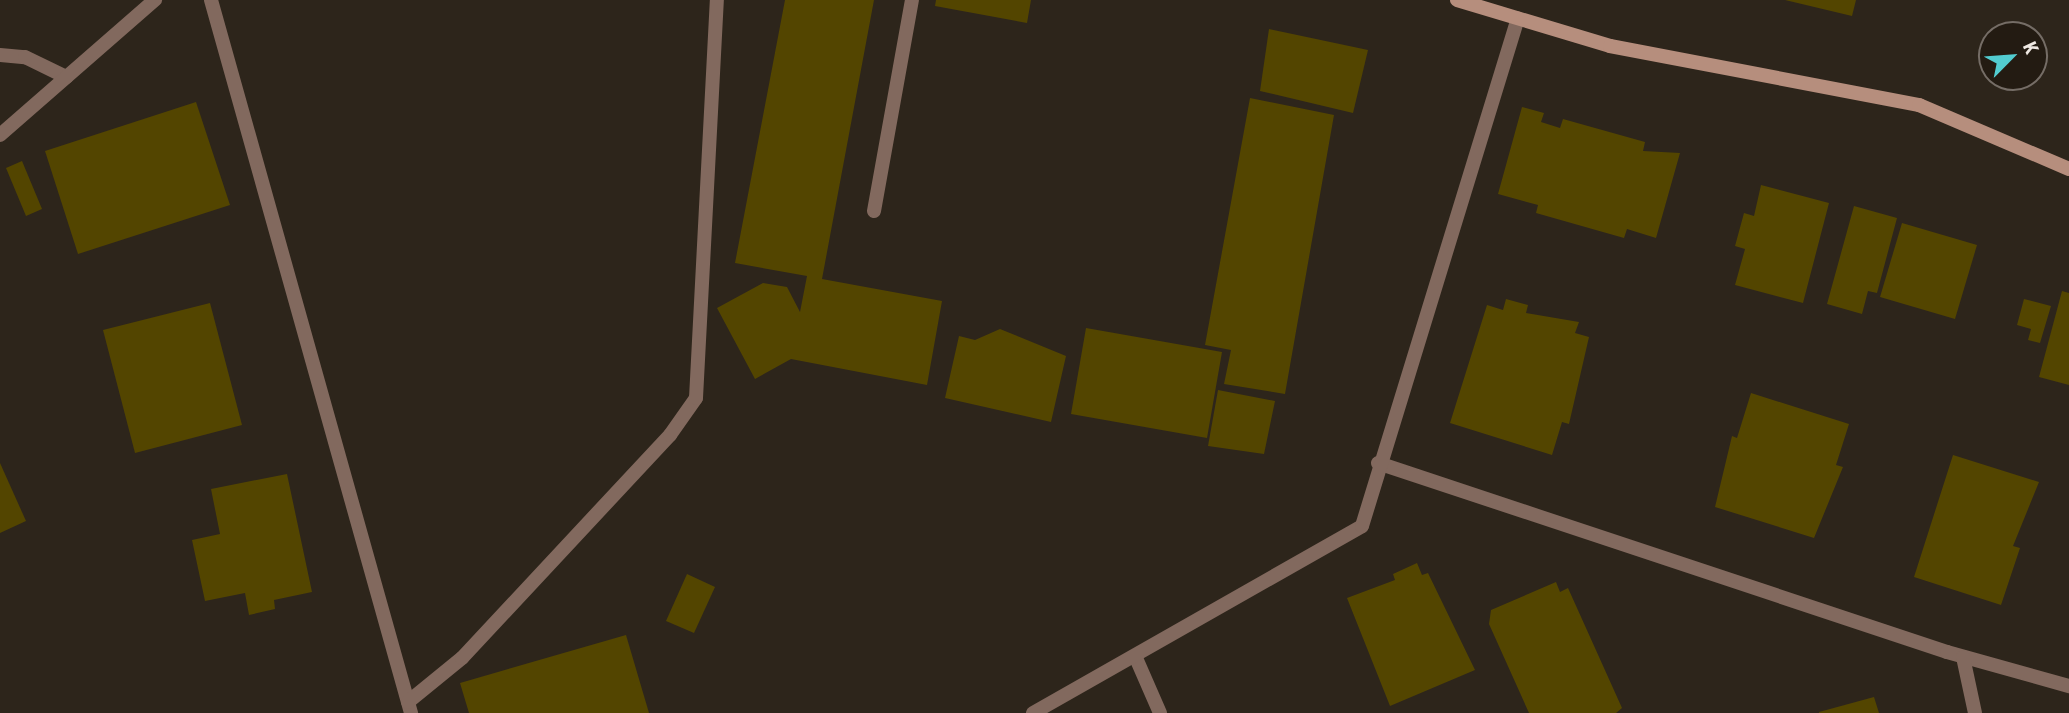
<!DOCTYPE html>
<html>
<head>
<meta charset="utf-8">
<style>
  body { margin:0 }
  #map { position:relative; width:2069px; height:713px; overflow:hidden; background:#2d251b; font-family:"Roboto Condensed",sans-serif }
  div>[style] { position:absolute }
  .building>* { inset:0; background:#534500 }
  .lane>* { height:14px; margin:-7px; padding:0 7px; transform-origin:7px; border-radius:7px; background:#82695e }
  .street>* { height:14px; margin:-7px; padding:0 7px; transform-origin:7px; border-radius:7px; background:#82695e }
  .secondary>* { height:14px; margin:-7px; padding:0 7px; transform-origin:7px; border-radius:7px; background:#b68e7d }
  span { translate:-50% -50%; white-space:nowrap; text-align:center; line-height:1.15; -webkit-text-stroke:7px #231b12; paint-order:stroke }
  .north { position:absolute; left:1978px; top:21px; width:70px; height:70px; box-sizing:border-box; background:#231b12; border:2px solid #756d66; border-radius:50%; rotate:65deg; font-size:19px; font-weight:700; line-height:28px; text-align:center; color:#efe9e3 }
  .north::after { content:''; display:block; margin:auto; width:24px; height:32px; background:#52ccd0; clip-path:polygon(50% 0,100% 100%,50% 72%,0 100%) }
</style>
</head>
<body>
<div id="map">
  <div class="building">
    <i style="clip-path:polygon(785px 0,874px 0,822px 279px,942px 301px,927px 385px,791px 359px,755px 379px,717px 308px,763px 283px,787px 287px,800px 312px,807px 276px,735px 263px)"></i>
    <i style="clip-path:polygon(936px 0,1031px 0,1027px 23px,935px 6px)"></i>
    <i style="clip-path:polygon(1785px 0,1856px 0,1852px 16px)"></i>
    <i style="clip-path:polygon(1269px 29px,1368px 50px,1353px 113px,1260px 91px)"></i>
    <i style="clip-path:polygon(1250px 98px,1334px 115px,1285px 394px,1224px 384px,1231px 350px,1205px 345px)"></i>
    <i style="clip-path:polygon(196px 102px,230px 205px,78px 254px,45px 151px)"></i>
    <i style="clip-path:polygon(1522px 107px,1544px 113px,1541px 122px,1560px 128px,1563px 119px,1645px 142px,1643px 151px,1680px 153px,1656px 238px,1627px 229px,1624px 238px,1536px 213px,1538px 205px,1498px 194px)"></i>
    <i style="clip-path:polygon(22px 161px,42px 209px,26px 216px,6px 168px)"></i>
    <i style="clip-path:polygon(1761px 185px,1829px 203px,1803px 303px,1735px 285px,1745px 249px,1735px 246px,1744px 213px,1754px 216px)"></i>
    <i style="clip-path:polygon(1854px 206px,1897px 218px,1877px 293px,1868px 291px,1862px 314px,1827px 304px)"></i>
    <i style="clip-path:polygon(1902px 223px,1977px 245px,1955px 319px,1880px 297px)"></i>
    <i style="clip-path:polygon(2062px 291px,2069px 293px,2069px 385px,2039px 377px)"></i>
    <i style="clip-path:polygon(1506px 299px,1528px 305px,1526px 313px,1579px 322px,1575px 333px,1589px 337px,1569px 424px,1562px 422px,1552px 455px,1450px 423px,1487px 305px,1503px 310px)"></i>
    <i style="clip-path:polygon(2024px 299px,2051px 306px,2040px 343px,2028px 340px,2031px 329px,2017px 325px)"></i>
    <i style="clip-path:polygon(210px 303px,242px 425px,135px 453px,103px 330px)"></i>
    <i style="clip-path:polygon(1086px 328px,1222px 352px,1207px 438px,1071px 414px)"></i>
    <i style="clip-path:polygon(1000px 329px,1066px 356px,1051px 422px,945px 398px,959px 336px,975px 340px)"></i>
    <i style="clip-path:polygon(1218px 390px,1275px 401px,1264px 454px,1208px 446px)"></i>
    <i style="clip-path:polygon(1751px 393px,1849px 424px,1836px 465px,1843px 467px,1814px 538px,1715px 507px,1732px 436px,1737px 438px)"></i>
    <i style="clip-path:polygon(1953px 455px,2039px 482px,2013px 546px,2020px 548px,2001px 605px,1914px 577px)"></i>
    <i style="clip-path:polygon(0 463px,26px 521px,0 533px)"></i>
    <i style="clip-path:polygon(287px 474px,312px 592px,274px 600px,275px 609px,249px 615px,245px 593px,205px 601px,192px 540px,220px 534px,211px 489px)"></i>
    <i style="clip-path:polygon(1417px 563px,1422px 575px,1428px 573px,1475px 670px,1390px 706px,1347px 598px,1395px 580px,1393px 574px)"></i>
    <i style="clip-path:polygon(687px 574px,715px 587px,694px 633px,666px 621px)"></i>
    <i style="clip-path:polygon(1556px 582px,1560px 592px,1568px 588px,1622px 708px,1616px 713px,1529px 713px,1489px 624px,1491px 610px)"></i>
    <i style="clip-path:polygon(626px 635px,649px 713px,469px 713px,460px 683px)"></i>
    <i style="clip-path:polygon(1874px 697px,1879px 713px,1819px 713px,1819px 712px)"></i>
  </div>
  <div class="lane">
    <i style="left:874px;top:211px;width:214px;rotate:-79.8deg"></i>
  </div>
  <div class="street">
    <i style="left:211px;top:0;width:741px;rotate:74.33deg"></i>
    <i style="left:0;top:55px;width:25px;rotate:5deg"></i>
    <i style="left:25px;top:57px;width:46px;rotate:26deg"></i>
    <i style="left:0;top:135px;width:206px;rotate:-41.1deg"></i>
    <i style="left:1378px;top:463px;width:600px;rotate:18.37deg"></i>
    <i style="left:1947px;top:652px;width:127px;rotate:15.6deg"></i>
    <i style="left:1963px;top:657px;width:57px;rotate:77.9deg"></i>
    <i style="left:1136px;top:658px;width:60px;rotate:66.4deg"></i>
    <i style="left:408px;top:702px;width:70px;rotate:-39.2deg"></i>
    <i style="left:462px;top:658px;width:305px;rotate:-47deg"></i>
    <i style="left:670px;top:435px;width:45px;rotate:-54.9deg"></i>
    <i style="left:696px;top:398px;width:399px;rotate:-87deg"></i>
    <i style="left:1033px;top:713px;width:378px;rotate:-29.6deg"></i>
    <i style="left:1362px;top:526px;width:531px;rotate:-72.93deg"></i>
  </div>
  <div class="secondary">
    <i style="left:1457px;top:0;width:160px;rotate:16.7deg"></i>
    <i style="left:1610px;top:46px;width:315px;rotate:10.8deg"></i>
    <i style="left:1919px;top:105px;width:163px;rotate:23.1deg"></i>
  </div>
  <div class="north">K</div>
</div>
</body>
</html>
